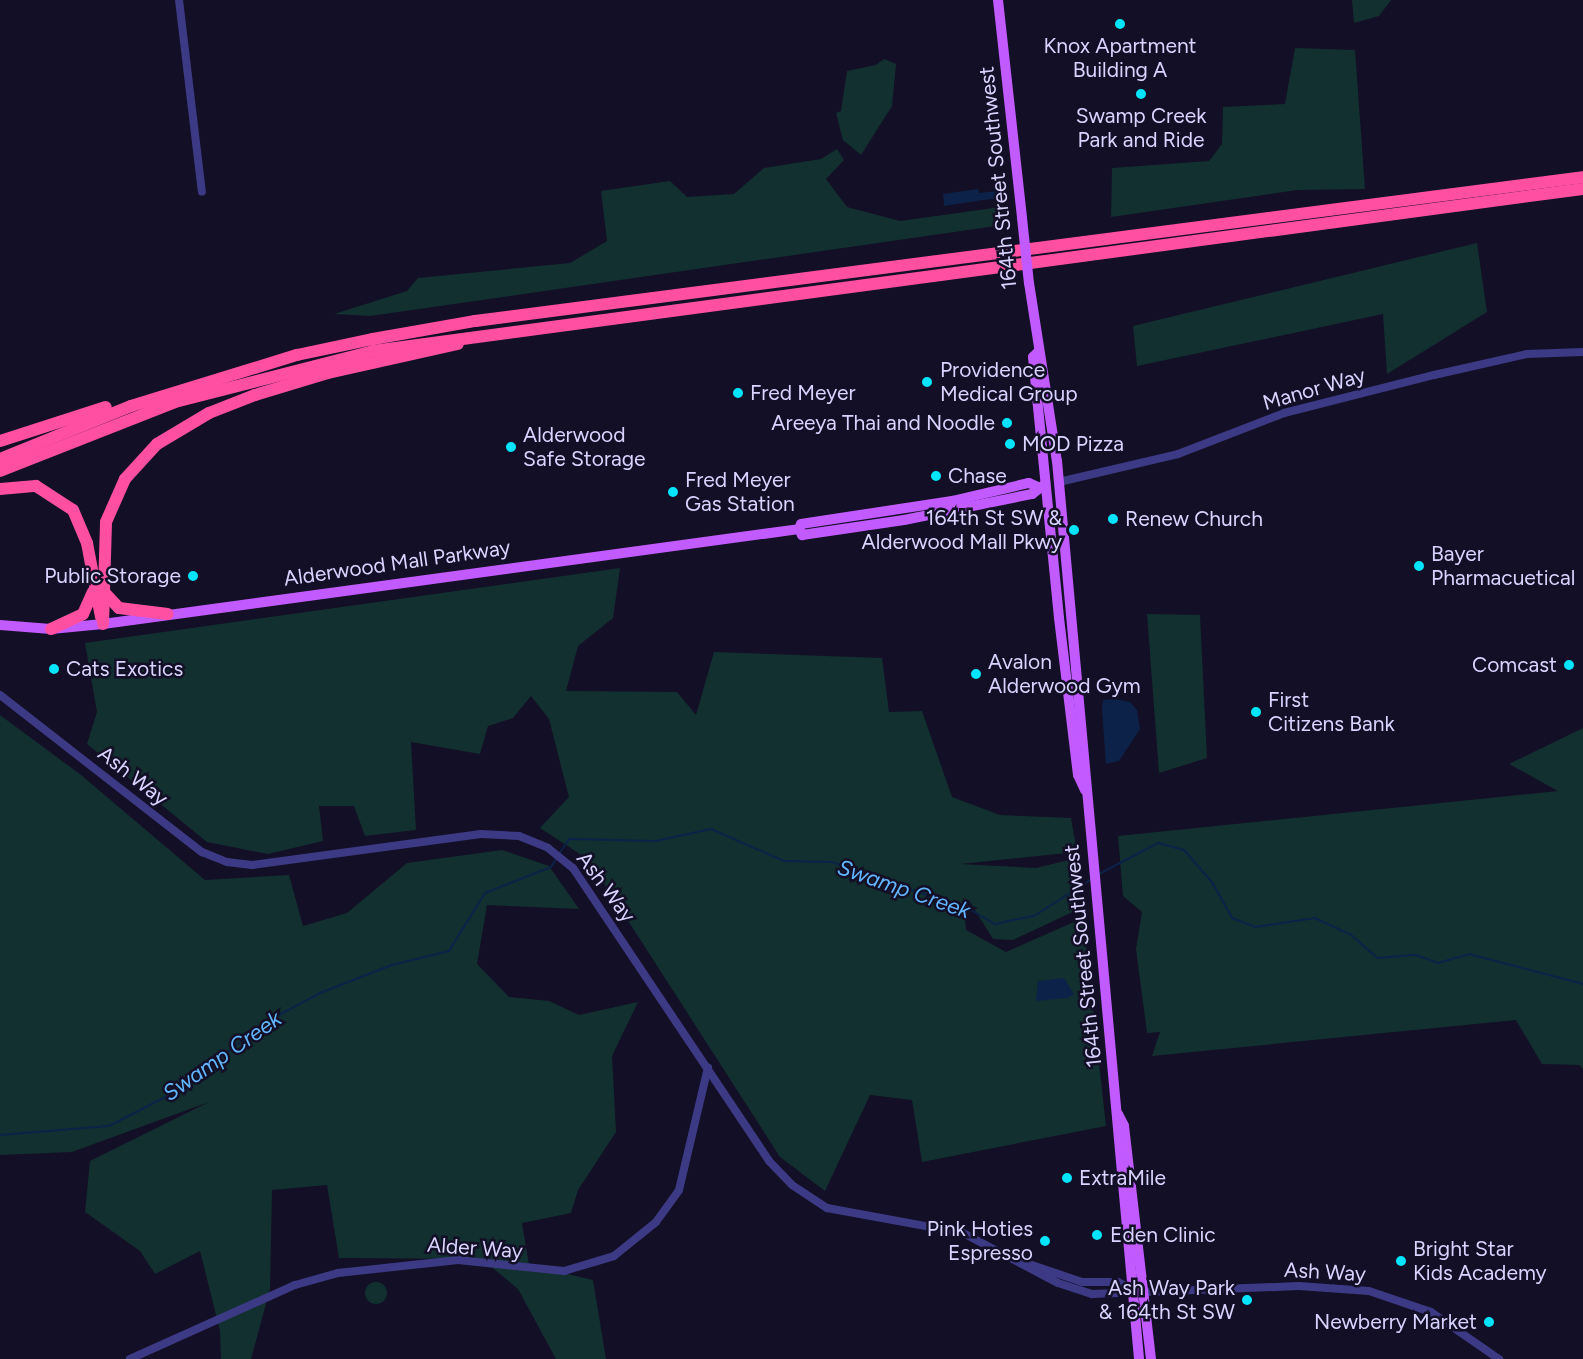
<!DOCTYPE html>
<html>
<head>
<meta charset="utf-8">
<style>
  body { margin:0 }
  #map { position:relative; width:1583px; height:1359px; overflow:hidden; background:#130f26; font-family:Figtree,sans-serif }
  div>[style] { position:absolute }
  .green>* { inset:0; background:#12302f }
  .round { border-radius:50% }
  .water>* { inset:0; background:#0c2248 }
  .stream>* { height:2px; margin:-1px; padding:0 1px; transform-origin:1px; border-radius:1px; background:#0c2248 }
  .minor>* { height:8px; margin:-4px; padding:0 4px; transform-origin:4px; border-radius:4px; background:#3d3a85 }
  .major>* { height:10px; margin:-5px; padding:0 5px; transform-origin:5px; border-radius:5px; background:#c25bff }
  .highway>* { height:12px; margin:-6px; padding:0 6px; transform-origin:6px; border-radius:6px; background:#ff4fa3 }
  .major-bridge>* { height:10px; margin:-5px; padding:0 5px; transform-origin:5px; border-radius:5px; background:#c25bff }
  .dots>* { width:16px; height:16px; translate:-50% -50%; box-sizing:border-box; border:3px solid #130f26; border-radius:50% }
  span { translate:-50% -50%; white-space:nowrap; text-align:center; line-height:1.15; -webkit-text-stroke:5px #130f26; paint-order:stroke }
  .poi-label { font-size:21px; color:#d9d4ff }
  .left { translate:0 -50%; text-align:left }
  .right { translate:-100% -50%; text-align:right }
  .street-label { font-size:21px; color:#d9d4ff }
  .water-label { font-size:22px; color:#62b6ff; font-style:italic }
</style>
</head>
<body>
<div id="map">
  <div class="green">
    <i style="clip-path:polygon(1352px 0,1391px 0,1379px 16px,1354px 23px)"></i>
    <i style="clip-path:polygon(1295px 48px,1355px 50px,1365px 189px,1297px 190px,1111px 217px,1112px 168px,1209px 161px,1222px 144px,1223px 107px,1285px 104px)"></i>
    <i style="clip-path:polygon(884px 59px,896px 64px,892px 106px,861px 155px,843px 140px,836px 113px,841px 111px,847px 71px,876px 65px)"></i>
    <i style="clip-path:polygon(837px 149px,844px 160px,826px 179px,847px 207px,900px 221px,1008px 206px,1010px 224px,370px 316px,334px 314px,407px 291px,418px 278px,570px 263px,607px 241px,601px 191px,670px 181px,687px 197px,734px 194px,764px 168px,821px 159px)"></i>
    <i style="clip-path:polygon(1477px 243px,1487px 312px,1387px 374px,1383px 314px,1137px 366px,1133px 326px)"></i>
    <i style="clip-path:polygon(620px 568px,613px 618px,578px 646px,566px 691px,677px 692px,696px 715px,714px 652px,882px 658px,889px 712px,922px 711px,952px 797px,1000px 815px,1071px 818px,1077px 852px,960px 864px,1036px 868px,1077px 858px,1079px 909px,1013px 940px,993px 939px,970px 902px,963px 900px,966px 930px,1006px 952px,1083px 918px,1106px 1126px,922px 1162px,912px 1100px,870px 1095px,825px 1191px,780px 1157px,589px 860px,540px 828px,569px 797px,549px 719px,531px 696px,513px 718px,488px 726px,480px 754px,411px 742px,416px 830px,365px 836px,354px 806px,319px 806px,323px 841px,268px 854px,207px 842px,87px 744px,97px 712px,85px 643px)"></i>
    <i style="clip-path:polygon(1147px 614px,1200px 615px,1207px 758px,1159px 773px)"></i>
    <i style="clip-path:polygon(0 715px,81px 775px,205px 880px,289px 875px,303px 926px,347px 913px,407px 863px,502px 850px,549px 866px,579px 909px,487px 905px,477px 964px,509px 997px,549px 1001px,579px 1015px,638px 1002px,612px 1056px,616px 1132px,578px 1190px,571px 1213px,522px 1223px,529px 1265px,593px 1280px,606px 1359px,556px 1359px,518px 1289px,482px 1259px,339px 1258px,327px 1185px,272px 1190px,270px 1289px,251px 1359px,221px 1359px,220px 1331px,200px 1251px,155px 1274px,140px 1251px,85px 1212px,90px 1161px,209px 1102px,72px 1152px,0 1155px)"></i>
    <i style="clip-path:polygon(1583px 728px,1583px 1070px,1580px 1065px,1542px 1064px,1516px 1020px,1152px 1056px,1160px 1032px,1147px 1033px,1136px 949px,1142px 912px,1123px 896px,1118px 836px,1558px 791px,1509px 764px)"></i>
    <i class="round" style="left:365px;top:1282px;width:22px;height:22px"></i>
  </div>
  <div class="water">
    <i style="clip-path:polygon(978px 189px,979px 193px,996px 191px,997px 198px,944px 206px,943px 194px)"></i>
    <i style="clip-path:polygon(1116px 699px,1130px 702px,1137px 710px,1140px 729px,1119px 761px,1106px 764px,1102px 709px,1103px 700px)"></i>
    <i style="clip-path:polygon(1064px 978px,1074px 994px,1068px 998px,1036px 1001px,1038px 981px)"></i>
  </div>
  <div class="stream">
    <i style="left:559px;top:854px;width:18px;rotate:-56deg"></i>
    <i style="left:569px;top:839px;width:87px;rotate:1.3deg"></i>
    <i style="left:656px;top:841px;width:56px;rotate:-12.3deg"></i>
    <i style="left:711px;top:829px;width:80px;rotate:23.7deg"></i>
    <i style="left:784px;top:861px;width:48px;rotate:1.2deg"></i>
    <i style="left:832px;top:862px;width:149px;rotate:19.2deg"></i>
    <i style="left:973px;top:911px;width:26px;rotate:31deg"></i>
    <i style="left:995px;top:924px;width:40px;rotate:-12deg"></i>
    <i style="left:1034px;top:916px;width:69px;rotate:-32.5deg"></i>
    <i style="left:1099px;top:874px;width:67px;rotate:-27.7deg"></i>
    <i style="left:1158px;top:843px;width:27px;rotate:15deg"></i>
    <i style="left:1184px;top:850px;width:43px;rotate:48.8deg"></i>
    <i style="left:1212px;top:882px;width:41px;rotate:60.9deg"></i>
    <i style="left:1232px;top:918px;width:25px;rotate:21deg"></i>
    <i style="left:1255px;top:927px;width:61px;rotate:-8.5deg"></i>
    <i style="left:1315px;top:918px;width:38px;rotate:25deg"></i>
    <i style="left:1350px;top:934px;width:37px;rotate:41deg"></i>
    <i style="left:1378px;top:958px;width:38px;rotate:-5deg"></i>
    <i style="left:1416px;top:955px;width:23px;rotate:20deg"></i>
    <i style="left:1438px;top:963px;width:32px;rotate:-16deg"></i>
    <i style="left:1469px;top:954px;width:118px;rotate:14.7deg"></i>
    <i style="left:0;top:1135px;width:109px;rotate:-4.7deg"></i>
    <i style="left:109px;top:1126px;width:79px;rotate:-27.2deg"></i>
    <i style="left:179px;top:1090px;width:108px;rotate:-38.2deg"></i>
    <i style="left:264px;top:1023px;width:64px;rotate:-28.2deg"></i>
    <i style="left:320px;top:993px;width:77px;rotate:-21.3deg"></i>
    <i style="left:392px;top:965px;width:59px;rotate:-13.8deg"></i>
    <i style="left:449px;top:951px;width:68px;rotate:-58.2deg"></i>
    <i style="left:485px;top:893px;width:71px;rotate:-21.5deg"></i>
    <i style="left:551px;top:867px;width:9px;rotate:-58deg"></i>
  </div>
  <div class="minor">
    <i style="left:179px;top:0;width:193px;rotate:83.2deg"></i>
    <i style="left:1059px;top:482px;width:122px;rotate:-13.2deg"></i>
    <i style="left:1178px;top:454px;width:114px;rotate:-21.1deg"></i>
    <i style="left:1284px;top:413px;width:155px;rotate:-14.2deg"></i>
    <i style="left:1434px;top:375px;width:95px;rotate:-12.7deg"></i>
    <i style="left:1527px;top:354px;width:56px;rotate:-2deg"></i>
    <i style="left:0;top:695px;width:256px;rotate:37.9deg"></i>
    <i style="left:202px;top:852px;width:27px;rotate:22deg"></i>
    <i style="left:227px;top:862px;width:25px;rotate:7deg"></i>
    <i style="left:252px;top:865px;width:231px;rotate:-7.7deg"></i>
    <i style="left:481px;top:834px;width:38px;rotate:3deg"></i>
    <i style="left:519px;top:836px;width:31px;rotate:22deg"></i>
    <i style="left:548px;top:848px;width:32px;rotate:39deg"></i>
    <i style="left:573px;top:868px;width:353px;rotate:56.2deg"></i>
    <i style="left:769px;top:1161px;width:33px;rotate:46deg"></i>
    <i style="left:792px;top:1185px;width:42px;rotate:33.3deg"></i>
    <i style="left:827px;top:1208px;width:138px;rotate:10.4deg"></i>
    <i style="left:963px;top:1233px;width:107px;rotate:27.8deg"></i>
    <i style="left:1058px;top:1283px;width:36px;rotate:18deg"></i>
    <i style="left:1092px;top:1294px;width:207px;rotate:-2.2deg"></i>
    <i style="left:1299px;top:1286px;width:70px;rotate:4.1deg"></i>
    <i style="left:1369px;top:1291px;width:65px;rotate:18.7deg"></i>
    <i style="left:1431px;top:1312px;width:83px;rotate:34.7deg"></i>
    <i style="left:1029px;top:1264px;width:56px;rotate:18.8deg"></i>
    <i style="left:1082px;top:1282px;width:36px"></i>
    <i style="left:1118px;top:1282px;width:16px;rotate:27deg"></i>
    <i style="left:130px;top:1359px;width:181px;rotate:-24.2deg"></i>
    <i style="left:295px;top:1285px;width:45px;rotate:-15.6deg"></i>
    <i style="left:338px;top:1273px;width:121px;rotate:-6.2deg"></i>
    <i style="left:458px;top:1260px;width:107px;rotate:5.9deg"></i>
    <i style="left:564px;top:1271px;width:52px;rotate:-16.7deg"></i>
    <i style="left:614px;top:1256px;width:54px;rotate:-39deg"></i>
    <i style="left:656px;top:1222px;width:39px;rotate:-54deg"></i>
    <i style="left:679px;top:1190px;width:126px;rotate:-76.7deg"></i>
  </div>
  <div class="major">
    <i style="left:998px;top:0;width:219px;rotate:83.7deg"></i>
    <i style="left:1029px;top:283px;width:180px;rotate:81.1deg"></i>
    <i style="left:1057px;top:461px;width:902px;rotate:84.78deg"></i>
    <i style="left:1038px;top:352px;width:7px;rotate:135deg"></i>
    <i style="left:1033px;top:357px;width:262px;rotate:84.3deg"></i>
    <i style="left:1059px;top:618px;width:158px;rotate:83.1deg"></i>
    <i style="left:1078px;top:775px;width:17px;rotate:65deg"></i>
    <i style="left:799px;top:529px;width:7px;rotate:63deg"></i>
    <i style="left:802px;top:535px;width:103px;rotate:-8.4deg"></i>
    <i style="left:904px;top:520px;width:131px;rotate:-11.5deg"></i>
    <i style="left:1032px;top:494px;width:15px;rotate:-37deg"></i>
    <i style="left:0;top:625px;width:51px;rotate:4.5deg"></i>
    <i style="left:51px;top:629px;width:52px;rotate:-5.5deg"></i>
    <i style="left:103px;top:624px;width:702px;rotate:-7.77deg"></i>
    <i style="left:799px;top:529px;width:5px;rotate:-68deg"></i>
    <i style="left:801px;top:524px;width:153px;rotate:-8.7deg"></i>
    <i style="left:952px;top:501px;width:79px;rotate:-13.2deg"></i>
    <i style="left:1029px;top:483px;width:10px;rotate:24deg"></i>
    <i style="left:1118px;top:1114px;width:13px;rotate:63deg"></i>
    <i style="left:1124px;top:1126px;width:235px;rotate:83.4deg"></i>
  </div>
  <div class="highway">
    <i style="left:0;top:441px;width:111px;rotate:-17.8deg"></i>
    <i style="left:0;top:459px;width:141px;rotate:-22deg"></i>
    <i style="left:131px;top:406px;width:174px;rotate:-17.1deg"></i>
    <i style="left:297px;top:355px;width:78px;rotate:-11.9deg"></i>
    <i style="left:373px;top:339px;width:104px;rotate:-10deg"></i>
    <i style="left:475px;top:321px;width:1117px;rotate:-7.4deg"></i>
    <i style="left:0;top:471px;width:188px;rotate:-21.5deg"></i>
    <i style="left:175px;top:402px;width:204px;rotate:-14.4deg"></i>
    <i style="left:373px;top:351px;width:1221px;rotate:-7.63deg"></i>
    <i style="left:0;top:489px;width:36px;rotate:-5deg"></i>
    <i style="left:36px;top:486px;width:44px;rotate:33deg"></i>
    <i style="left:73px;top:510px;width:36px;rotate:67deg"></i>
    <i style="left:87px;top:543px;width:75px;rotate:79.3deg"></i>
    <i style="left:104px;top:592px;width:22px;rotate:47deg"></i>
    <i style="left:119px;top:608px;width:49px;rotate:7deg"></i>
    <i style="left:103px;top:624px;width:102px;rotate:-88.3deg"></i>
    <i style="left:106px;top:522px;width:47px;rotate:-66.2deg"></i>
    <i style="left:125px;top:479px;width:47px;rotate:-47.6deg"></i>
    <i style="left:157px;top:444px;width:61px;rotate:-30.8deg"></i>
    <i style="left:209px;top:413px;width:49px;rotate:-21.4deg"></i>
    <i style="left:255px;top:395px;width:76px;rotate:-16.8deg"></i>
    <i style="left:328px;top:373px;width:133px;rotate:-12.6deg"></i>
    <i style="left:51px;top:629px;width:35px;rotate:-25deg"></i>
    <i style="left:83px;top:614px;width:24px;rotate:-66deg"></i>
  </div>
  <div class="major-bridge">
    <i style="left:1022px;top:218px;width:65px;rotate:83.9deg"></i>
  </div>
  <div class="dots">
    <i style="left:1120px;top:24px;background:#00e5ff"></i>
    <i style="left:1141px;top:94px;background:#00e5ff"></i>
    <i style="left:927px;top:382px;background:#00e5ff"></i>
    <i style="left:738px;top:393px;background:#00e5ff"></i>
    <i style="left:1007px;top:423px;background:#00e5ff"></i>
    <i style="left:1010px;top:444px;background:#00e5ff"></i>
    <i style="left:511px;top:447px;background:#00e5ff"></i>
    <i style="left:936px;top:476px;background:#00e5ff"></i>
    <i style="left:673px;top:492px;background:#00e5ff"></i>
    <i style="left:1113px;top:519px;background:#00e5ff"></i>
    <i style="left:1074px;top:530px;background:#00e5ff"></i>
    <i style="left:1419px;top:566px;background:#00e5ff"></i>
    <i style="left:193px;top:576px;background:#00e5ff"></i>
    <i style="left:1569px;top:665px;background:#00e5ff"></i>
    <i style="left:54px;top:669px;background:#00e5ff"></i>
    <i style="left:976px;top:674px;background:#00e5ff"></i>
    <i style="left:1256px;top:712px;background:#00e5ff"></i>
    <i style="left:1067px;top:1178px;background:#00e5ff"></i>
    <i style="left:1097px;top:1235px;background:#00e5ff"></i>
    <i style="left:1045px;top:1241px;background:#00e5ff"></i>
    <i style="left:1401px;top:1261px;background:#00e5ff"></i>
    <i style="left:1247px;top:1300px;background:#00e5ff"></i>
    <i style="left:1489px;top:1322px;background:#00e5ff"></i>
  </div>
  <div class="poi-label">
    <span style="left:1120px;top:58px">Knox Apartment<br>Building A</span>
    <span style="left:1141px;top:128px">Swamp Creek<br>Park and Ride</span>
    <span class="left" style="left:940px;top:382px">Providence<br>Medical Group</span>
    <span class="left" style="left:750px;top:393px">Fred Meyer</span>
    <span class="right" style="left:995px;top:423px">Areeya Thai and Noodle</span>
    <span class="left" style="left:523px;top:447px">Alderwood<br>Safe Storage</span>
    <span class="left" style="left:1022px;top:444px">MOD Pizza</span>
    <span class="left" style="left:948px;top:476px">Chase</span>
    <span class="left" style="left:685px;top:492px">Fred Meyer<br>Gas Station</span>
    <span class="right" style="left:1062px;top:530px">164th St SW &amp;<br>Alderwood Mall Pkwy</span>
    <span class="left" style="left:1125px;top:519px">Renew Church</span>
    <span class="left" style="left:1431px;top:566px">Bayer<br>Pharmacuetical</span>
    <span class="right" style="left:181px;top:576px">Public Storage</span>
    <span class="left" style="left:988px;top:674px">Avalon<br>Alderwood Gym</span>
    <span class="right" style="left:1557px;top:665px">Comcast</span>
    <span class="left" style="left:66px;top:669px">Cats Exotics</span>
    <span class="left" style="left:1268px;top:712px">First<br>Citizens Bank</span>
    <span class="left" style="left:1079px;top:1178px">ExtraMile</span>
    <span class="right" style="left:1033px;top:1241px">Pink Hoties<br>Espresso</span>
    <span class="left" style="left:1110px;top:1235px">Eden Clinic</span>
    <span class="left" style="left:1413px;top:1261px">Bright Star<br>Kids Academy</span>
    <span class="right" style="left:1235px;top:1300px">Ash Way Park<br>&amp; 164th St SW</span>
    <span class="right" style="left:1477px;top:1322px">Newberry Market</span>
  </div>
  <div class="street-label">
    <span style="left:998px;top:178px;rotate:-96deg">164th Street Southwest</span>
    <span style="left:1314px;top:389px;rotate:-16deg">Manor Way</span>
    <span style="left:397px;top:563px;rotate:-8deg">Alderwood Mall Parkway</span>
    <span style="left:133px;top:776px;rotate:38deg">Ash Way</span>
    <span style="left:606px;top:887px;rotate:53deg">Ash Way</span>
    <span style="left:1083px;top:956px;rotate:-96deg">164th Street Southwest</span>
    <span style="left:475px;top:1248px;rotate:4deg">Alder Way</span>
    <span style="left:1325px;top:1272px;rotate:3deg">Ash Way</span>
  </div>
  <div class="water-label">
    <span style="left:904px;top:889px;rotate:19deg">Swamp Creek</span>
    <span style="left:222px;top:1056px;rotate:-35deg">Swamp Creek</span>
  </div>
</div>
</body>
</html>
